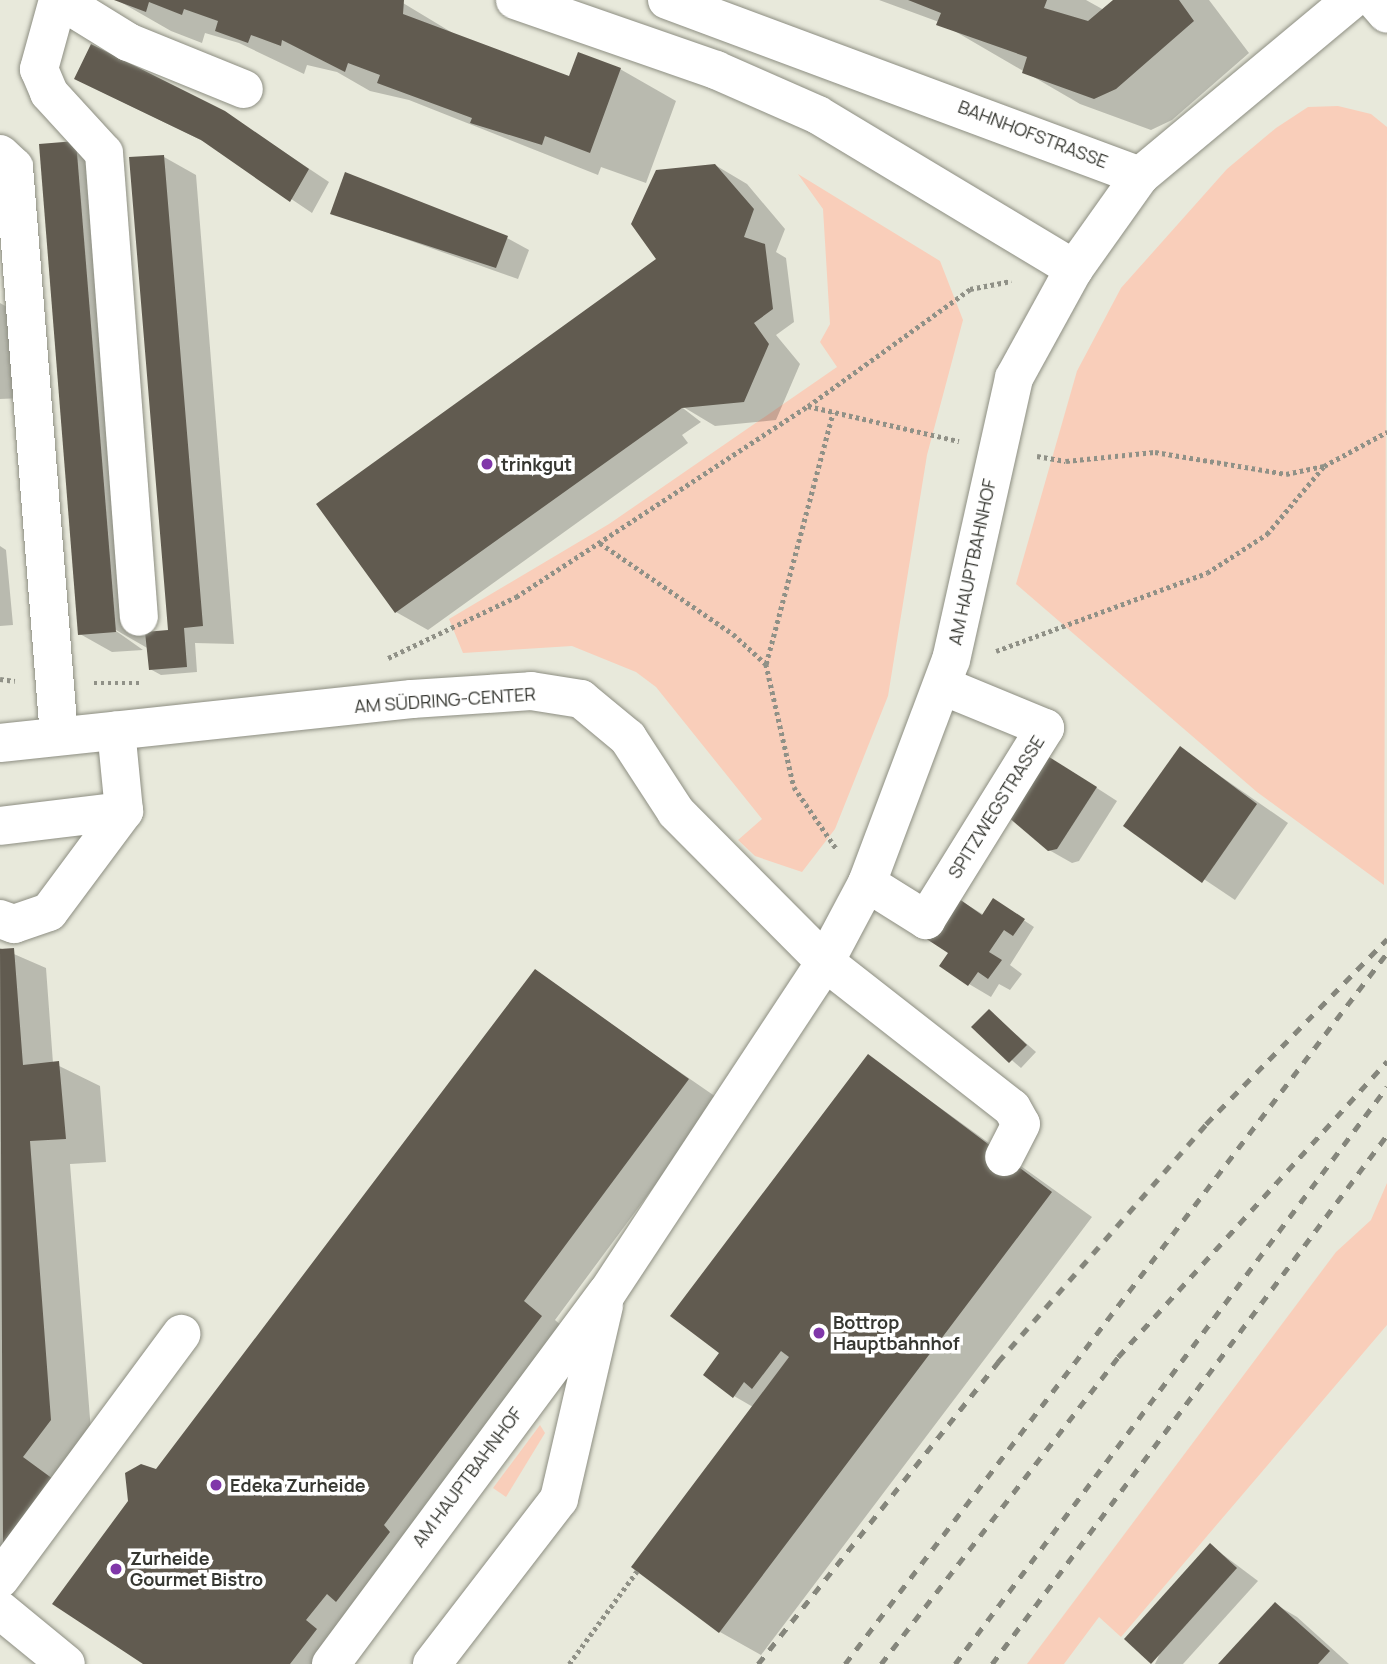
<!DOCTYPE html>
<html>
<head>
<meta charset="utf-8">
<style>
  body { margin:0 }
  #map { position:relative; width:1387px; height:1664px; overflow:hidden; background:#e8e9db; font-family:Manrope,sans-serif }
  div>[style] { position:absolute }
  .green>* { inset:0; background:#f9ceba }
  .shadow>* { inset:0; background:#0003 }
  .building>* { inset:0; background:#615b50 }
  .path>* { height:4.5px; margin-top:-2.25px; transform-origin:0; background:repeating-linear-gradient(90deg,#909187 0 3.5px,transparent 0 7px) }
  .roads { filter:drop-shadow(0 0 2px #8d8e82) drop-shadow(0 0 2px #8d8e82) }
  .minor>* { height:38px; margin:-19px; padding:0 19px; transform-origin:19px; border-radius:19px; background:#fff }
  .rail>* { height:5px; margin-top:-2.5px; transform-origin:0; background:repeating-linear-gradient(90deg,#85867c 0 9px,transparent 0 18px) }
  .dots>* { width:19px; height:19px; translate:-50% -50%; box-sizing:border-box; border:4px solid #fff; border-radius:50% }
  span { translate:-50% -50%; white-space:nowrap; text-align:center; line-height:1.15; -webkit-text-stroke:7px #fff; paint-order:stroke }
  .street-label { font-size:18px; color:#363731 }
  .poi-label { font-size:18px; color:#363731; font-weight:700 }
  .left { translate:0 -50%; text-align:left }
</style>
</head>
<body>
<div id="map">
  <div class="green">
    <i style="clip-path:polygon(1338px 106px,1371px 114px,1387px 127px,1384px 885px,1257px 792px,1016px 584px,1077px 371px,1121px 288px,1227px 169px,1276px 128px,1308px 107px)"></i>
    <i style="clip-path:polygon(798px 174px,940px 261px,963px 320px,927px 455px,888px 696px,835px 829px,802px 872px,755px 856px,738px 840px,762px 819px,656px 687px,636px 672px,572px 646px,463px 653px,449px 619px,609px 524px,837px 367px,820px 342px,830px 324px,823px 209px)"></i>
    <i style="clip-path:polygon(1387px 1183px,1387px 1325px,1121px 1637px,1099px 1617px,1064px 1664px,1027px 1664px,1336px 1252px,1371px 1220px)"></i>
    <i style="clip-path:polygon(540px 1425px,545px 1433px,506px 1497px,493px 1488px)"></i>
  </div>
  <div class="shadow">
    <i style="clip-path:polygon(117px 0,398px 0,461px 38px,570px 78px,620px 69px,676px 101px,646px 183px,601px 167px,598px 175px,409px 100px,370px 91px,337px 72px,307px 65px,304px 74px,239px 43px,205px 33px,202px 43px,171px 31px)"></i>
    <i style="clip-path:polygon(879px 0,1086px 0,1104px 10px,1116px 0,1209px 0,1249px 53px,1172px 120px,1151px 130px,1080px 104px,939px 22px)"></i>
    <i style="clip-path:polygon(98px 90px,224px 112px,329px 182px,312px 213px,213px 146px)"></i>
    <i style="clip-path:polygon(76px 143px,108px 162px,146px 633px,170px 631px,164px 157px,196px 175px,234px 644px,195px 643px,197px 672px,161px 675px,150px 669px,149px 649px,109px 626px,143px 650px,112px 652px,80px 634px)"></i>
    <i style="clip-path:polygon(715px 165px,747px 184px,785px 229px,776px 252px,786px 258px,794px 322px,776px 335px,800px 364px,776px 420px,715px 426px,675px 402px,701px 422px,682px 435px,688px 443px,428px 630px,396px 612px,659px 260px)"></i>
    <i style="clip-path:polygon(332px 213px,507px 238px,529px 250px,518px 279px)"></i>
    <i style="clip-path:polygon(0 303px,16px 312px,23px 398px,0 399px)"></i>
    <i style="clip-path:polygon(0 546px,6px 550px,13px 625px,0 626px)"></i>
    <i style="clip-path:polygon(1180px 748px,1288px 823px,1235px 900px,1125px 826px)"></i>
    <i style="clip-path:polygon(1069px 770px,1117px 801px,1079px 861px,1072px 863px,1049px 850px)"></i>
    <i style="clip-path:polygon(956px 898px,984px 915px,1004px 907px,1034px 927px,1010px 965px,1022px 974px,1010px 990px,999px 984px,991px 997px,969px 984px,950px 953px)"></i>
    <i style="clip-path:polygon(0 948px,46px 968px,53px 1063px,100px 1086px,106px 1162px,70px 1164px,92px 1444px,0 1563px)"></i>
    <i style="clip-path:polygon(535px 972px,719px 1099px,555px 1320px,573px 1336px,336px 1664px,146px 1664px,156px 1472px)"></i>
    <i style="clip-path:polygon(989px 1011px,1036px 1052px,1021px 1068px,974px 1027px)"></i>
    <i style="clip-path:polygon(868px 1056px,1092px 1217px,761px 1655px,720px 1632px,753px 1407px,734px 1396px)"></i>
    <i style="clip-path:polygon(1210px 1545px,1258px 1581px,1183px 1664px,1155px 1664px)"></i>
    <i style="clip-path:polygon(1275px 1604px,1297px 1617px,1349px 1664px,1221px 1664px)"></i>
  </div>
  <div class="building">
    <i style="clip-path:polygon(114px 0,404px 0,403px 14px,569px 76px,578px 52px,621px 68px,590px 153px,545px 136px,542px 145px,470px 123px,472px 118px,377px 83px,380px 75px,348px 63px,345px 72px,282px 40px,281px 46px,251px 35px,248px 43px,215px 31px,218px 21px,184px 9px,182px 15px,149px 2px,146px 12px)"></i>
    <i style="clip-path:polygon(908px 0,1047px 0,1044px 8px,1088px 21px,1113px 0,1179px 0,1194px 21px,1116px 89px,1094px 99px,1022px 73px,1027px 57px,936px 25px,941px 13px)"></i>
    <i style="clip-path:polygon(91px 44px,225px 111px,309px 169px,290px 202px,201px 140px,74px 79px)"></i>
    <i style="clip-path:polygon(76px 141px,116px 632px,78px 635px,39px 144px)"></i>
    <i style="clip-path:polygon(164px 155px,203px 626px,184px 628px,187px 667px,149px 670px,145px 632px,168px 630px,129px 157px)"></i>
    <i style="clip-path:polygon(715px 164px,754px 209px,744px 237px,765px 244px,773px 309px,754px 323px,769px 344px,744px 402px,682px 408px,395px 613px,316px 504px,656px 259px,631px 224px,656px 170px)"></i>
    <i style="clip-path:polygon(345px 172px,508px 236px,496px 268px,330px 214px)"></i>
    <i style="clip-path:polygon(1180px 746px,1257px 804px,1202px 883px,1123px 826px)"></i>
    <i style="clip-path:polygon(1046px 755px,1097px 787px,1057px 849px,1048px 851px,1007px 816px)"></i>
    <i style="clip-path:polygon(955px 896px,982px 915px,993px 898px,1025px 919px,1013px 936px,1004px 930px,989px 952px,1002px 960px,988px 979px,978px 972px,968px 986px,939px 966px,948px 953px,925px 938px)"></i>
    <i style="clip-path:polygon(14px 948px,23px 1065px,59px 1061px,66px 1139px,30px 1141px,51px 1420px,23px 1457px,53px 1479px,3px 1545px,0 949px)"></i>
    <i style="clip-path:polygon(535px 969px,689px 1079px,524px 1301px,542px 1316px,384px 1525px,390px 1532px,336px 1602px,327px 1594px,306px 1620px,317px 1629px,290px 1664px,143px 1664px,52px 1604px,128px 1501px,125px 1473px,141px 1464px,156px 1469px)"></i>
    <i style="clip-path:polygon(989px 1009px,1027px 1045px,1009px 1063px,971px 1027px)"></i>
    <i style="clip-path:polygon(868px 1054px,1052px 1192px,719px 1633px,631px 1567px,789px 1357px,781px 1351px,752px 1389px,744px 1382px,733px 1398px,703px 1375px,719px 1353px,670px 1316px)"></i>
    <i style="clip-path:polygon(1210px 1543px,1237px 1568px,1151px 1664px,1124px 1639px)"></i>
    <i style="clip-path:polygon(1275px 1602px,1330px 1651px,1318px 1664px,1218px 1664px)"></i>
  </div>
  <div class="path">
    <i style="left:808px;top:406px;width:200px;rotate:-35.8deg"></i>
    <i style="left:970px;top:289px;width:42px;rotate:-11deg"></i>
    <i style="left:1037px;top:456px;width:29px;rotate:10deg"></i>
    <i style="left:1066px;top:461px;width:89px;rotate:-5.8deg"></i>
    <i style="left:1155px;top:452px;width:133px;rotate:9.5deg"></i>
    <i style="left:1286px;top:474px;width:39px;rotate:-12deg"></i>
    <i style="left:1324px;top:466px;width:72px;rotate:-28.4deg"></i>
    <i style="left:600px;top:543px;width:161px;rotate:34.4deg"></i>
    <i style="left:733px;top:634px;width:45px;rotate:42.3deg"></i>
    <i style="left:766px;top:664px;width:126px;rotate:77.2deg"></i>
    <i style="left:794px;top:787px;width:74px;rotate:55.5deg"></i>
    <i style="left:996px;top:651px;width:225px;rotate:-20.3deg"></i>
    <i style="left:1207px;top:573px;width:72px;rotate:-33deg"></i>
    <i style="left:1267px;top:534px;width:89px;rotate:-50deg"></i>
    <i style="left:388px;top:658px;width:142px;rotate:-25.5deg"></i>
    <i style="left:516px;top:597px;width:349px;rotate:-33.2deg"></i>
    <i style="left:808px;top:406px;width:155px;rotate:13.1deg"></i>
    <i style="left:766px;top:664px;width:260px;rotate:-75.1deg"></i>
    <i style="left:0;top:679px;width:15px;rotate:8deg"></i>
    <i style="left:94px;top:683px;width:47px"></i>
    <i style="left:569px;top:1664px;width:115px;rotate:-53.8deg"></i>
  </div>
  <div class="roads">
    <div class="minor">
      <i style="left:58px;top:0;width:72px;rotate:105.4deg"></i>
      <i style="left:39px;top:69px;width:26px;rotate:67deg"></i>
      <i style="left:49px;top:93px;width:81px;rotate:47.5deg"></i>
      <i style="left:104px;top:153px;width:465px;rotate:85.7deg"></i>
      <i style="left:60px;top:0;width:80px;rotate:31.7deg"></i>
      <i style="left:128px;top:42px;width:125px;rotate:22.1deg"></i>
      <i style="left:515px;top:0;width:213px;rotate:19.2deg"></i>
      <i style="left:716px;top:70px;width:111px;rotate:23.8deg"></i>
      <i style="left:818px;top:115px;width:299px;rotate:31deg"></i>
      <i style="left:667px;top:0;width:505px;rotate:20.41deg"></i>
      <i style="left:1375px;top:0;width:18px;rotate:49deg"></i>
      <i style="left:0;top:154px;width:19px;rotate:43deg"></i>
      <i style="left:14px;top:167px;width:558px;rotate:85.48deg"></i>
      <i style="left:0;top:743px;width:414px;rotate:-6.1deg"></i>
      <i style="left:412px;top:699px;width:119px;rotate:-3.8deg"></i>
      <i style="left:531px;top:691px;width:51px;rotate:9.1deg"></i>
      <i style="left:581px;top:699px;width:61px;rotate:39.7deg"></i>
      <i style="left:628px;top:738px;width:88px;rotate:57deg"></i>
      <i style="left:676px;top:812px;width:211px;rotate:45.2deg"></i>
      <i style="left:825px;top:962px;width:237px;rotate:38deg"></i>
      <i style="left:1012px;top:1108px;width:18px;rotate:61deg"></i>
      <i style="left:1021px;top:1124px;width:37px;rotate:117deg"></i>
      <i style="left:0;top:826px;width:125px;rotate:-6.9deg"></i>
      <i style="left:867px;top:883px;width:70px;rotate:32.1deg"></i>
      <i style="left:926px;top:920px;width:226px;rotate:-58.2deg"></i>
      <i style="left:1045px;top:728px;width:110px;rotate:-157.6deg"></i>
      <i style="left:0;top:919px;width:15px;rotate:20deg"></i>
      <i style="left:14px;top:924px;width:37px;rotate:-19deg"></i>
      <i style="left:49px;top:912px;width:126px;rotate:-53.4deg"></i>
      <i style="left:124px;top:811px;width:81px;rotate:-95.6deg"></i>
      <i style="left:0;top:1579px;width:305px;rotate:-53.5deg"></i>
      <i style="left:0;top:1610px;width:85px;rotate:39.3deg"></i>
      <i style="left:331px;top:1664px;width:462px;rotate:-53.4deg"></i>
      <i style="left:607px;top:1293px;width:396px;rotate:-56.6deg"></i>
      <i style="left:825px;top:962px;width:89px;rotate:-62deg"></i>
      <i style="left:867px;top:883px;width:238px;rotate:-69.4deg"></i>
      <i style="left:951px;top:660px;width:289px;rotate:-77.4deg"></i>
      <i style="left:1014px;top:378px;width:124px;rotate:-61.2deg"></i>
      <i style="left:1074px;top:269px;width:114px;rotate:-54.6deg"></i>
      <i style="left:1140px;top:176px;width:275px;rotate:-39.8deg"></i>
      <i style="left:432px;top:1664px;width:208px;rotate:-52.4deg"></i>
      <i style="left:559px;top:1499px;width:199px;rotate:-76.9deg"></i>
    </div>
  </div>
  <div class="rail">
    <i style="left:758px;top:1664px;width:386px;rotate:-51.5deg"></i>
    <i style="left:998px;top:1362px;width:316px;rotate:-48.8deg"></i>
    <i style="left:1206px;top:1124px;width:259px;rotate:-45.6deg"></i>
    <i style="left:845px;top:1664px;width:894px;rotate:-52.68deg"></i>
    <i style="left:881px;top:1664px;width:388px;rotate:-52.3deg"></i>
    <i style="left:1118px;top:1357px;width:400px;rotate:-47.7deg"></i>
    <i style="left:955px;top:1664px;width:721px;rotate:-53.18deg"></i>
    <i style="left:992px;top:1664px;width:660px;rotate:-53.25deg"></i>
  </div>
  <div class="dots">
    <i style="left:487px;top:464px;background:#8037a9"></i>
    <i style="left:819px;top:1333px;background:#8037a9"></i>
    <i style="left:216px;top:1485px;background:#8037a9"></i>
    <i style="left:116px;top:1569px;background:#8037a9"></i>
  </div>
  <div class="street-label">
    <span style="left:1033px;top:134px;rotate:21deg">BAHNHOFSTRASSE</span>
    <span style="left:972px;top:562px;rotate:-78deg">AM HAUPTBAHNHOF</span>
    <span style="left:445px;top:700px;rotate:-4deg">AM SÜDRING-CENTER</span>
    <span style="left:996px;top:807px;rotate:-58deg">SPITZWEGSTRASSE</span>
    <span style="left:467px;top:1477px;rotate:-53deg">AM HAUPTBAHNHOF</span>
  </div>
  <div class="poi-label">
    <span class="left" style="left:501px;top:464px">trinkgut</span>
    <span class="left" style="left:833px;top:1333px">Bottrop<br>Hauptbahnhof</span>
    <span class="left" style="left:230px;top:1485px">Edeka Zurheide</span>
    <span class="left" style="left:130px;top:1569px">Zurheide<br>Gourmet Bistro</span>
  </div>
</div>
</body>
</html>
